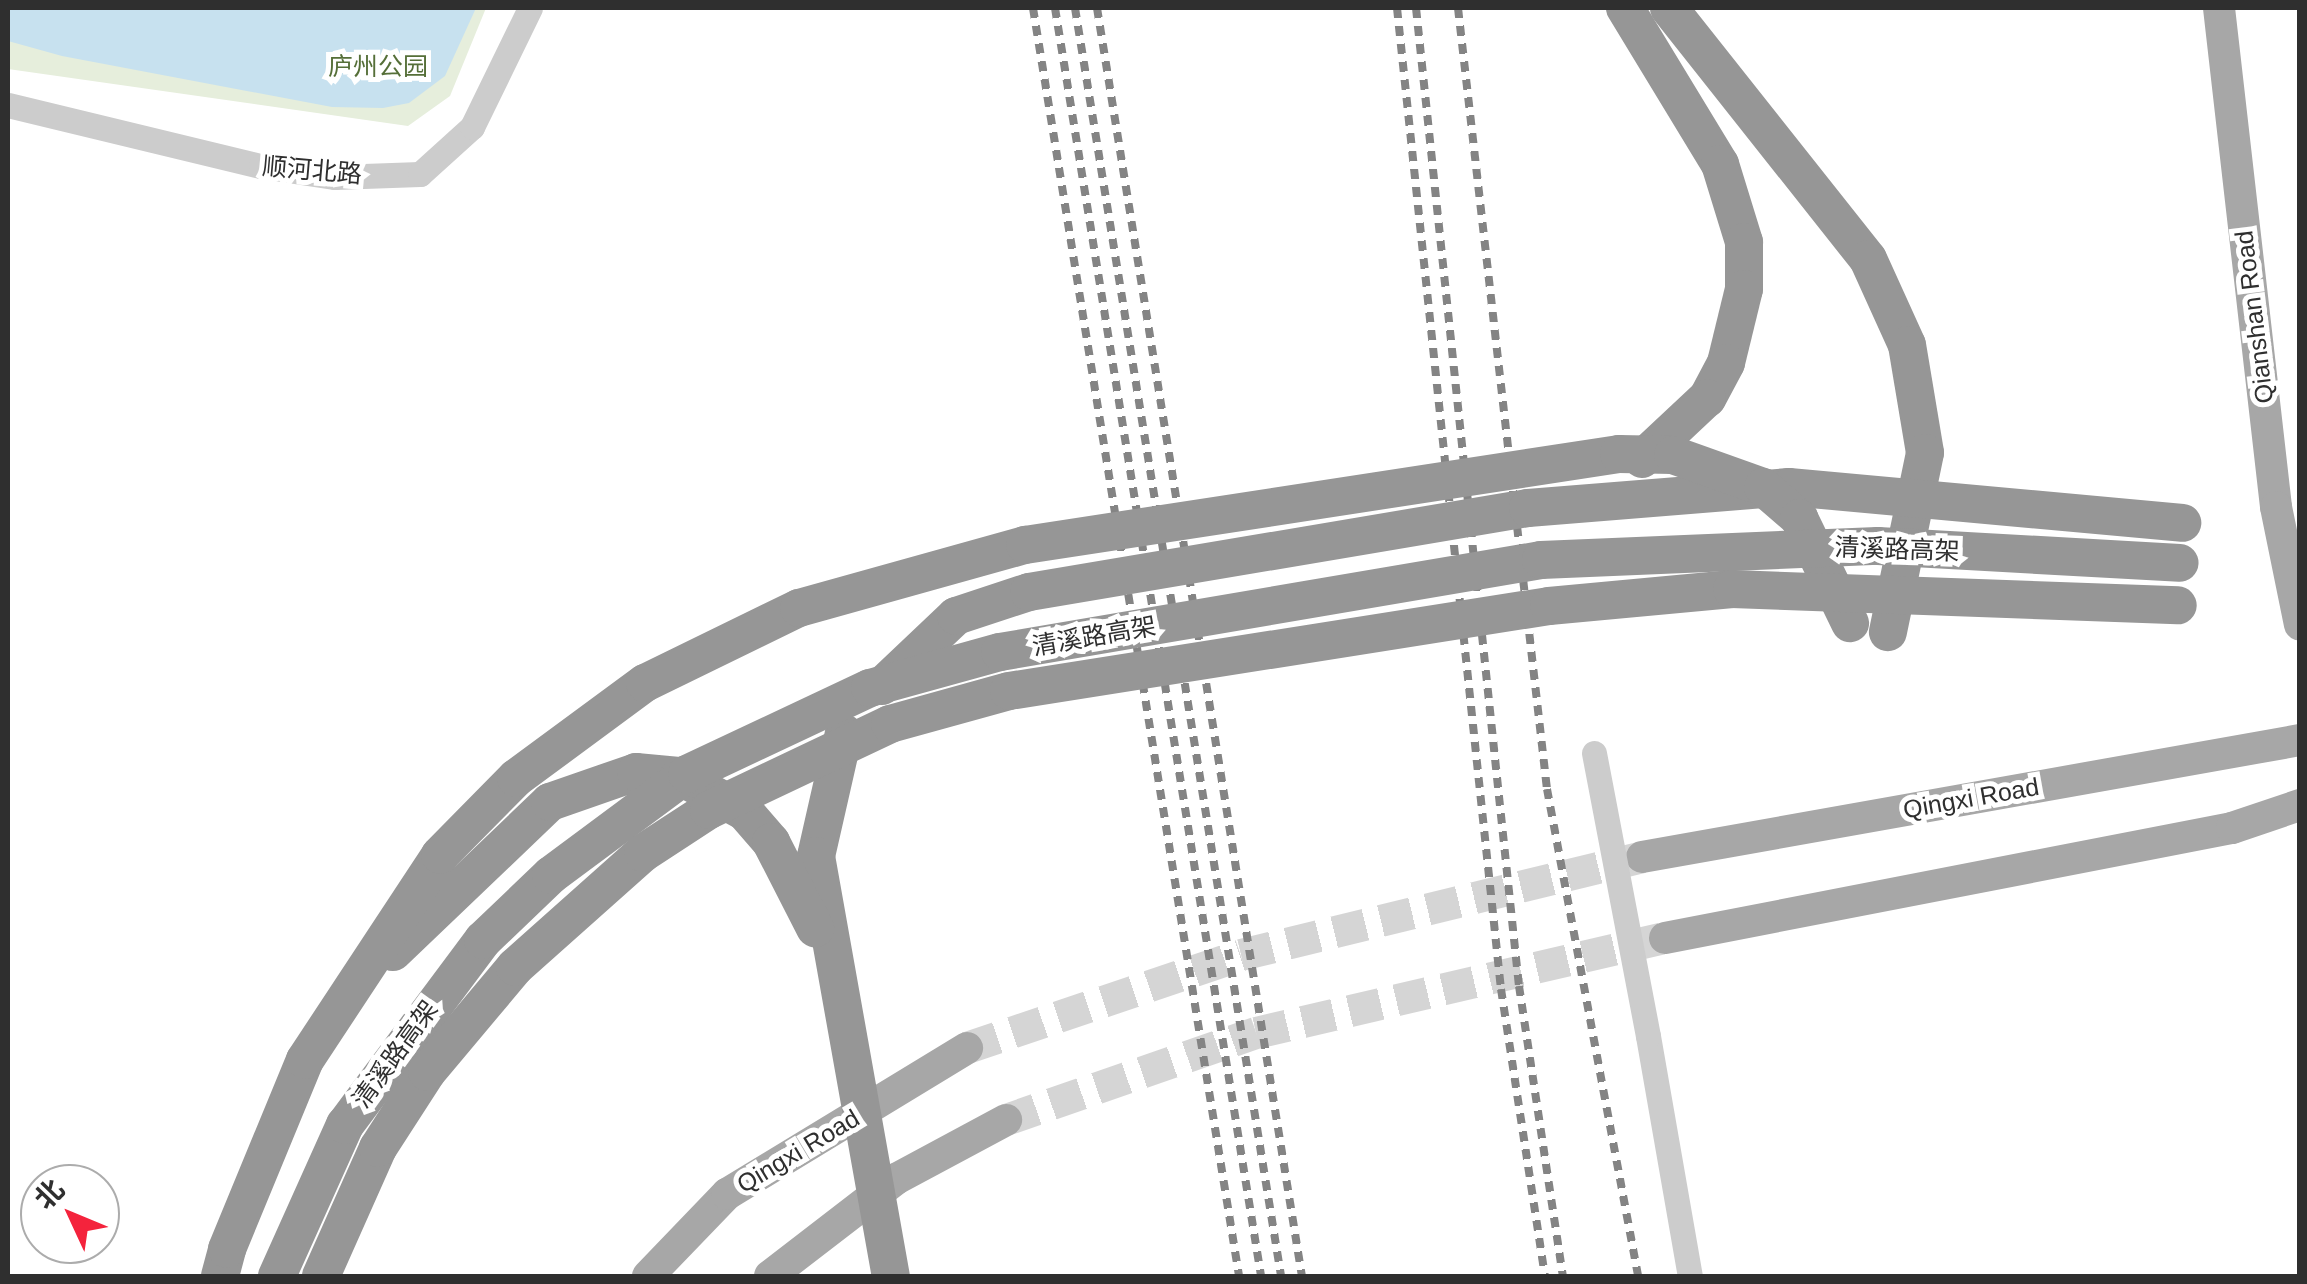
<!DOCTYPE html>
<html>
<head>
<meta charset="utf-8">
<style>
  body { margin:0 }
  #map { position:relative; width:2307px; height:1284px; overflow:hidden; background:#fff; font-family:Helvetica,"Noto Sans SC",sans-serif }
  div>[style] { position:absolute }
  .green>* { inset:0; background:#e6eedc }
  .water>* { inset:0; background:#c7e1ef }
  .major-tunnel>* { height:32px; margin-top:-16px; transform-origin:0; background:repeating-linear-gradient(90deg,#d5d5d5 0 32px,transparent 0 48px) }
  .minor>* { height:25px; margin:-12.5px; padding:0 12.5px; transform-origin:12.5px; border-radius:12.5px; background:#ccc }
  .major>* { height:32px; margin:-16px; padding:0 16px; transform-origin:16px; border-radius:16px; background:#a7a7a7 }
  .highway>* { height:38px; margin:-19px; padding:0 19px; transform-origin:19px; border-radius:19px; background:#969696 }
  .rail>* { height:8px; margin-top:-4px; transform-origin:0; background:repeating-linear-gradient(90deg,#848484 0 10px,transparent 0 18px) }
  .minor-bridge>* { height:25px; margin:-12.5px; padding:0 12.5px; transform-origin:12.5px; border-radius:12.5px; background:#ccc }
  .highway-bridge>* { height:38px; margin:-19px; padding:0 19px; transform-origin:19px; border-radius:19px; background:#969696 }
  span { translate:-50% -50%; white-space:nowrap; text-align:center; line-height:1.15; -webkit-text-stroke:10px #fff; paint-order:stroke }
  .park-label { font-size:25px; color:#556f38 }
  .street-label { font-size:25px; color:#2f2f2f }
  .frame { position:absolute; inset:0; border:10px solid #2f2f2f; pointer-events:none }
  .north { position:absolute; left:20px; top:1164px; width:100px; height:100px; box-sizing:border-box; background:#fff; border:2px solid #acacac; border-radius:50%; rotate:314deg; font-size:28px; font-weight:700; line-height:40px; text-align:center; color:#2f2f2f }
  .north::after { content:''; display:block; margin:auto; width:35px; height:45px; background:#f4233c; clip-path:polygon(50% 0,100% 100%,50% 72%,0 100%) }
</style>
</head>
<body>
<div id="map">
  <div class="green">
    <i style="clip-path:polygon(8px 8px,486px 8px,450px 96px,408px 126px,8px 69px)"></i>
  </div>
  <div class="water">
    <i style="clip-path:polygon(8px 8px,476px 8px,445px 76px,409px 103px,383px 108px,332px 107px,62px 56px,8px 41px)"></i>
  </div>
  <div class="major-tunnel">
    <i style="left:967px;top:1048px;width:289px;rotate:-18.7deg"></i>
    <i style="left:1241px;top:955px;width:413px;rotate:-13.7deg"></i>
    <i style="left:1006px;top:1120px;width:265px;rotate:-19.2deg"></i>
    <i style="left:1256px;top:1033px;width:420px;rotate:-13.1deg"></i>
  </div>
  <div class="minor">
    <i style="left:8px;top:105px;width:260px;rotate:13.6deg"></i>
    <i style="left:261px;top:166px;width:75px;rotate:8.5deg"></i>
    <i style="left:335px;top:177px;width:85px;rotate:-2deg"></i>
    <i style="left:420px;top:174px;width:70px;rotate:-42.1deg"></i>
    <i style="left:472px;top:127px;width:132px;rotate:-64deg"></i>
    <i style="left:1648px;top:1036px;width:244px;rotate:80.1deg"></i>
  </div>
  <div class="major">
    <i style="left:2219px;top:8px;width:502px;rotate:83.48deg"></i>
    <i style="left:2276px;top:507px;width:120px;rotate:78.5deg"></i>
    <i style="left:1642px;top:857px;width:668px;rotate:-10.08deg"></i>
    <i style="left:1665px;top:938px;width:578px;rotate:-10.98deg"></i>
    <i style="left:2232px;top:828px;width:72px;rotate:-18.7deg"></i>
    <i style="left:648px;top:1276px;width:114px;rotate:-46.1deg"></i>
    <i style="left:727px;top:1194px;width:281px;rotate:-31.3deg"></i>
    <i style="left:770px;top:1276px;width:159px;rotate:-37.6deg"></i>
    <i style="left:896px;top:1179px;width:125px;rotate:-28.2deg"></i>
  </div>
  <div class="highway">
    <i style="left:1669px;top:8px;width:320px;rotate:51.6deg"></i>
    <i style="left:1868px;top:259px;width:94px;rotate:65.6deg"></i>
    <i style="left:1907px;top:345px;width:109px;rotate:80.5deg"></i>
    <i style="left:1925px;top:453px;width:183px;rotate:101.7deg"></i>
    <i style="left:220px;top:1276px;width:28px;rotate:-75deg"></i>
  </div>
  <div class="rail">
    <i style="left:1033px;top:8px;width:1285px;rotate:80.77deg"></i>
    <i style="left:1055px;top:8px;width:1285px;rotate:80.77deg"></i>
    <i style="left:1075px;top:8px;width:1285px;rotate:80.77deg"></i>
    <i style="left:1097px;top:8px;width:1284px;rotate:80.82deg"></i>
    <i style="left:1397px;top:8px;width:986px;rotate:83.95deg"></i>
    <i style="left:1501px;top:989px;width:290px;rotate:81.3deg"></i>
    <i style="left:1416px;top:8px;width:983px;rotate:83.99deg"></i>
    <i style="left:1519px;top:986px;width:293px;rotate:81.4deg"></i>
    <i style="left:1458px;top:8px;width:786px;rotate:83.5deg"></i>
    <i style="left:1547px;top:789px;width:495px;rotate:79.4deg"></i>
  </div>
  <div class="minor-bridge">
    <i style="left:1594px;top:753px;width:288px;rotate:79.2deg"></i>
  </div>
  <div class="highway-bridge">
    <i style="left:1625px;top:8px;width:183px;rotate:58.7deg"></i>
    <i style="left:1720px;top:164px;width:82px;rotate:72.9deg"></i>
    <i style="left:1744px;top:242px;width:47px;rotate:90deg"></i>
    <i style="left:1744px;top:289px;width:76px;rotate:103.7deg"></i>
    <i style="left:1726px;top:363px;width:40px;rotate:118deg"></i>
    <i style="left:1707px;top:398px;width:89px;rotate:136.8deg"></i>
    <i style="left:882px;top:686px;width:102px;rotate:-43.4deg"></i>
    <i style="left:956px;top:616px;width:77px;rotate:-18.2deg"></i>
    <i style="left:1029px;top:592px;width:506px;rotate:-9.56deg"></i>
    <i style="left:1528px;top:508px;width:262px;rotate:-4.6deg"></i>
    <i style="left:1789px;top:487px;width:395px;rotate:5.2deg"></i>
    <i style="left:844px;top:733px;width:126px;rotate:102.8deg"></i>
    <i style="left:816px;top:856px;width:427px;rotate:79.9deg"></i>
    <i style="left:393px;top:952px;width:217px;rotate:-43.7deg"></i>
    <i style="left:550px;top:802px;width:91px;rotate:-19.2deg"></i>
    <i style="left:636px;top:772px;width:43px;rotate:5.3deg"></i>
    <i style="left:679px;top:776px;width:75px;rotate:28.6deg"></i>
    <i style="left:745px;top:812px;width:40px;rotate:49deg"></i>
    <i style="left:771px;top:842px;width:97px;rotate:62.9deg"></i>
    <i style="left:227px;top:1249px;width:204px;rotate:-67.6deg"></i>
    <i style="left:305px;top:1060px;width:245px;rotate:-56.6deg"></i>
    <i style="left:440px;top:855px;width:108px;rotate:-45.4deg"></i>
    <i style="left:516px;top:778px;width:160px;rotate:-36.4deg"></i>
    <i style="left:645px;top:683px;width:171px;rotate:-26deg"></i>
    <i style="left:799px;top:608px;width:235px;rotate:-15.6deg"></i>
    <i style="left:1025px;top:545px;width:601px;rotate:-8.71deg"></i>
    <i style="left:1619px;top:454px;width:54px;rotate:1.1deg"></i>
    <i style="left:1673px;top:455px;width:96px;rotate:19.6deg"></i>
    <i style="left:1763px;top:487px;width:48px;rotate:40.7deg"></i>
    <i style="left:1799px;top:518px;width:117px;rotate:64.1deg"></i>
    <i style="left:277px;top:1276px;width:166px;rotate:-65.8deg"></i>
    <i style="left:345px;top:1125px;width:231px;rotate:-53.3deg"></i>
    <i style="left:483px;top:940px;width:94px;rotate:-43.7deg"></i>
    <i style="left:551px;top:875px;width:169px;rotate:-36.6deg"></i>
    <i style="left:687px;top:774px;width:202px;rotate:-25.2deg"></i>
    <i style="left:870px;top:688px;width:135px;rotate:-15.5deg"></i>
    <i style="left:1000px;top:652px;width:549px;rotate:-9.65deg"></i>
    <i style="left:1541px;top:560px;width:337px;rotate:-2.4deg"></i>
    <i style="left:1878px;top:546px;width:302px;rotate:3.2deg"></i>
    <i style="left:321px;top:1276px;width:140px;rotate:-66deg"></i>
    <i style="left:378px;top:1148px;width:90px;rotate:-57.2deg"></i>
    <i style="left:427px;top:1072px;width:137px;rotate:-50deg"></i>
    <i style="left:515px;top:967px;width:171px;rotate:-41.7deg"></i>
    <i style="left:643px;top:853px;width:79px;rotate:-33.1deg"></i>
    <i style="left:709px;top:810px;width:200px;rotate:-25.4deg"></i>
    <i style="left:890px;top:724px;width:123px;rotate:-15.5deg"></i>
    <i style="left:1009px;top:691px;width:547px;rotate:-8.95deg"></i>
    <i style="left:1549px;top:606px;width:184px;rotate:-5.3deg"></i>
    <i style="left:1732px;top:589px;width:446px;rotate:2.1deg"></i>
  </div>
  <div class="park-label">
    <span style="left:378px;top:66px">庐州公园</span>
  </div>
  <div class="street-label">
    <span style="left:312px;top:170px;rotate:5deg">顺河北路</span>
    <span style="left:2254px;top:317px;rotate:-97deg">Qianshan Road</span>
    <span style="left:1897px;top:549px;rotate:2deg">清溪路高架</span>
    <span style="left:1094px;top:636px;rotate:-10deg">清溪路高架</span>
    <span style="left:1971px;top:798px;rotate:-10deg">Qingxi Road</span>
    <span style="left:395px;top:1054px;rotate:-54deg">清溪路高架</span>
    <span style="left:798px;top:1151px;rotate:-31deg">Qingxi Road</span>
  </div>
  <div class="frame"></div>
  <div class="north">北</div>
</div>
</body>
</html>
